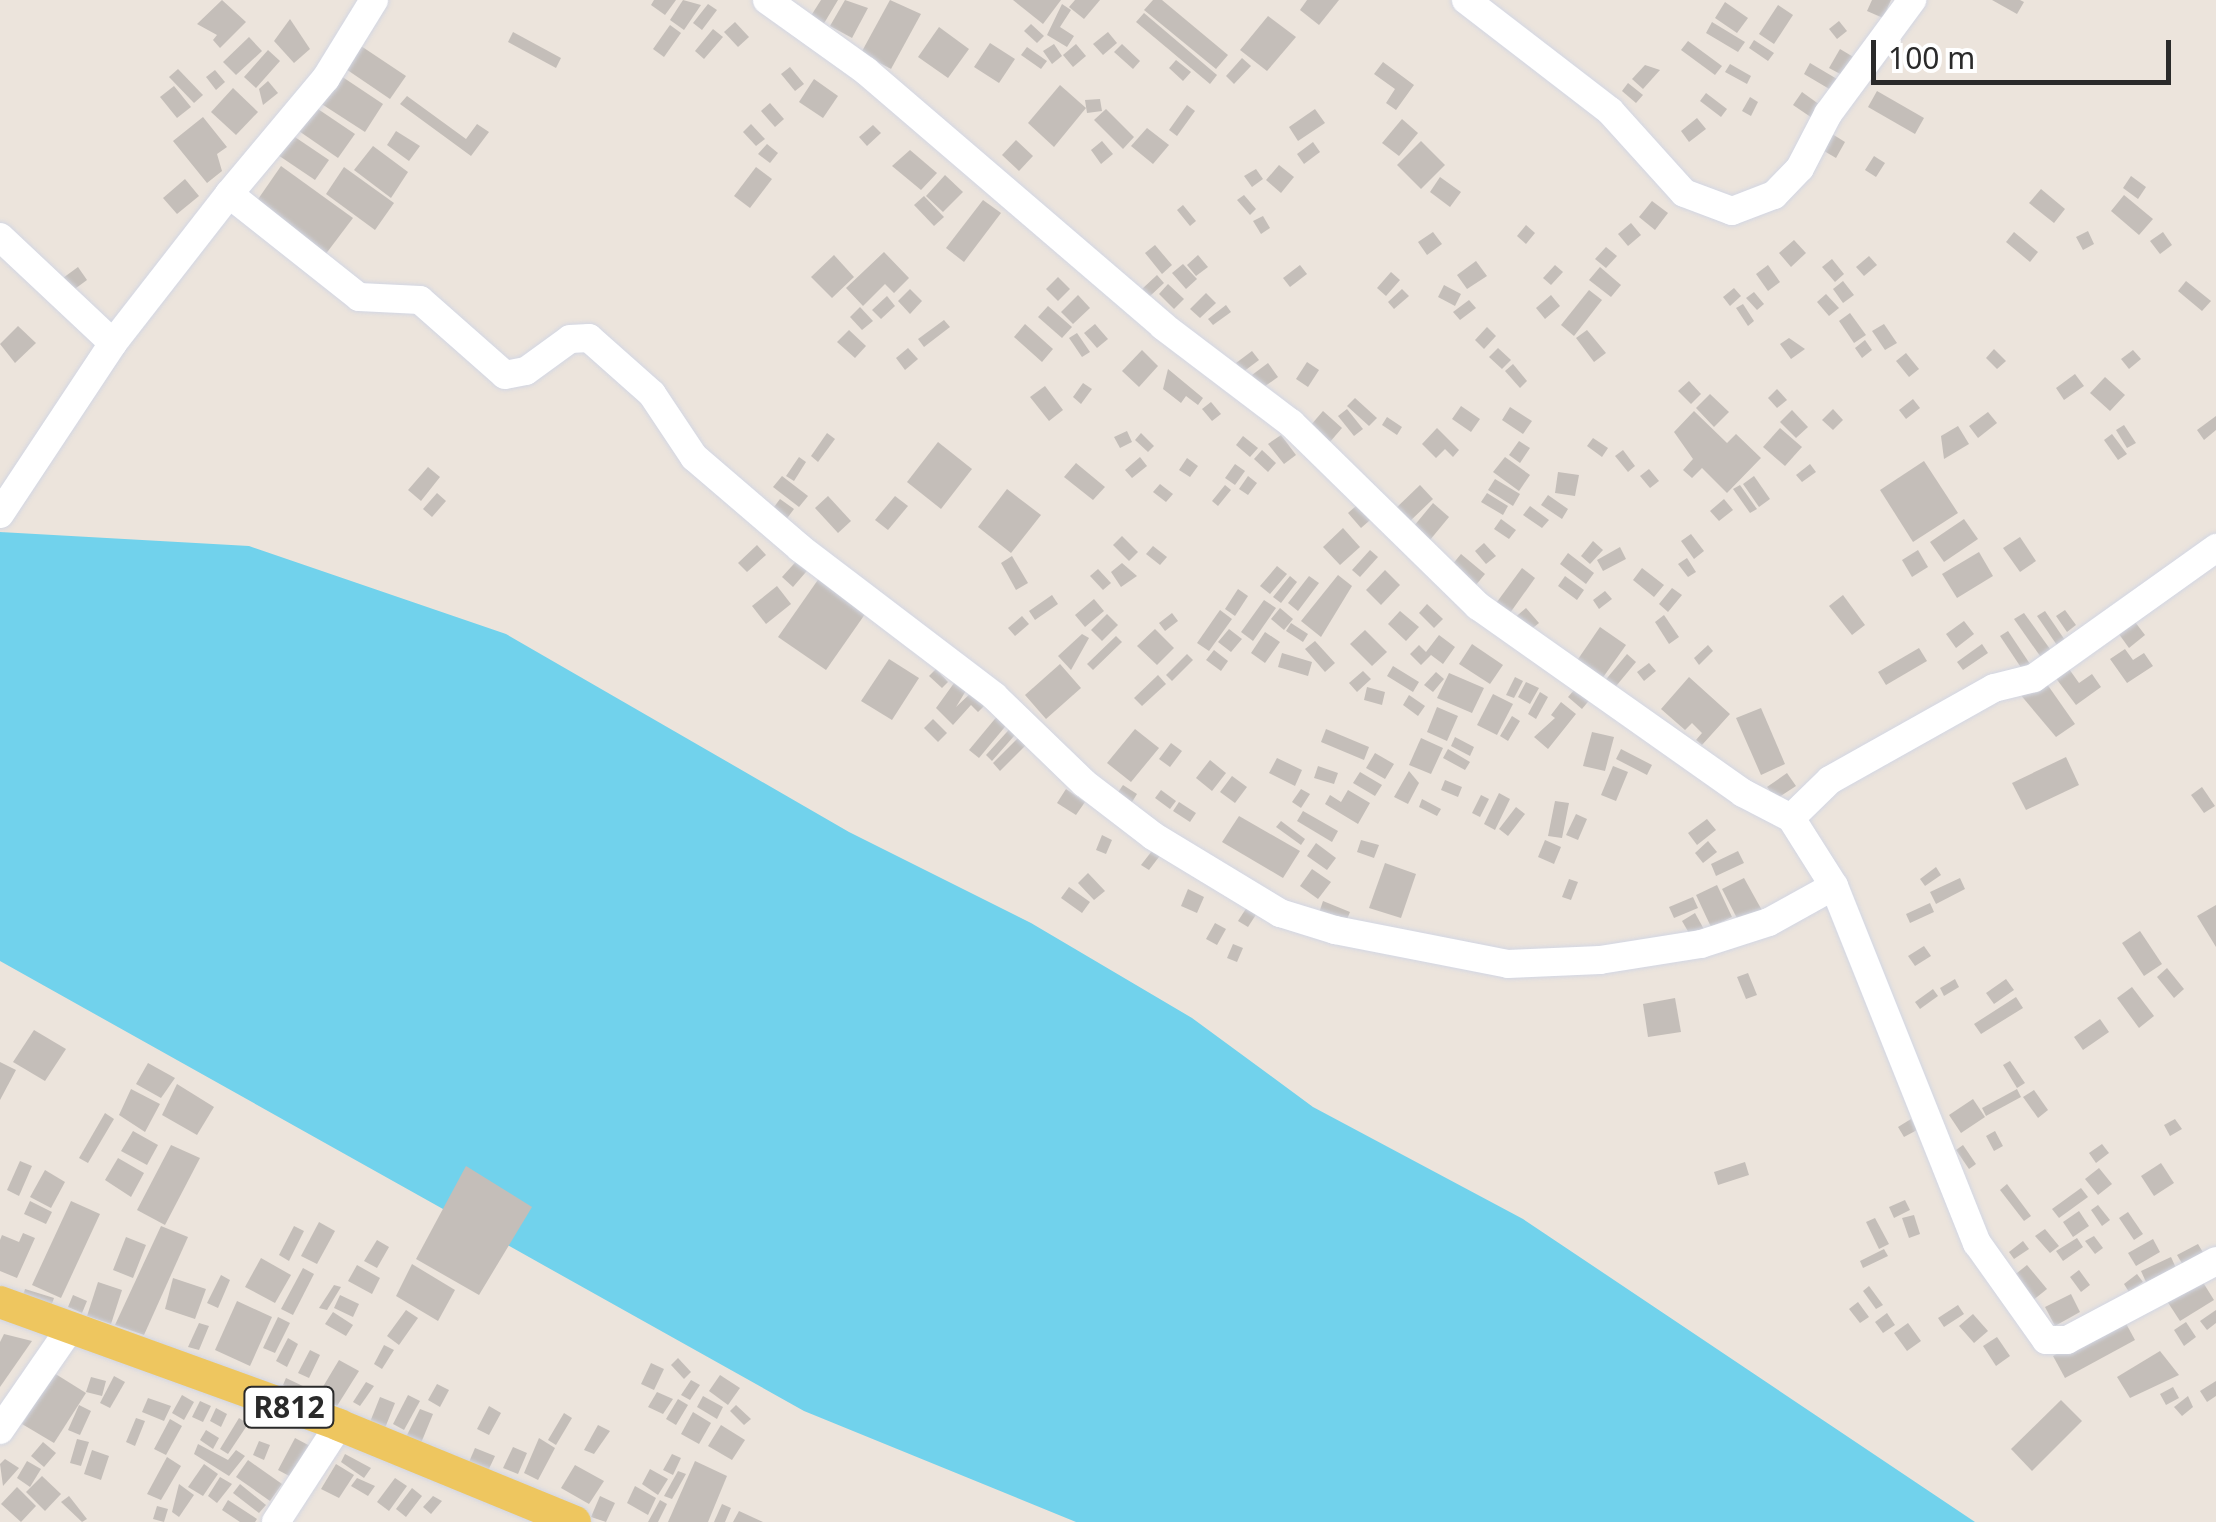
<!DOCTYPE html>
<html>
<head>
<meta charset="utf-8">
<style>
  body { margin:0 }
  #map { position:relative; width:2216px; height:1522px; overflow:hidden; background:#ece4dc; font-family:"Noto Sans",sans-serif }
  div>[style] { position:absolute }
  .water>* { inset:0; background:#71d2ec }
  .building>* { inset:0; background:#c4beb9 }
  .roads { filter:drop-shadow(0 0 2px #d2d6e3) drop-shadow(0 0 2px #d2d6e3) }
  .minor>* { height:28px; margin:-14px; padding:0 14px; transform-origin:14px; border-radius:14px; background:#fff }
  .major>* { height:32px; margin:-16px; padding:0 16px; transform-origin:16px; border-radius:16px; background:#eec65f }
  span { translate:-50% -50%; white-space:nowrap; text-align:center; line-height:1.15; -webkit-text-stroke:8px #fff; paint-order:stroke }
  .shield-label span { padding:2px 8px; background:#fff; border:2px solid; border-radius:8px; -webkit-text-stroke-width:0 }
  .shield-label { font-size:30px; color:#2a2a2a; font-weight:700 }
  .scale { position:absolute; left:1871px; top:40px; width:300px; height:45px; box-sizing:border-box; border:5px solid #2a2a2a; border-top:0; padding-left:12px; font-size:30px; line-height:35px; white-space:nowrap; color:#2a2a2a; -webkit-text-stroke:8px #fff; paint-order:stroke }
</style>
</head>
<body>
<div id="map">
  <div class="water">
    <i style="clip-path:polygon(0 532px,249px 546px,506px 634px,849px 832px,1031px 923px,1192px 1018px,1313px 1107px,1523px 1219px,1975px 1522px,1076px 1522px,804px 1411px,0 961px)"></i>
  </div>
  <div class="building">
    <i style="clip-path:polygon(222px 0,246px 22px,220px 48px,213px 40px,217px 35px,197px 24px)"></i>
    <i style="clip-path:polygon(654px 0,676px 0,665px 15px,651px 5px)"></i>
    <i style="clip-path:polygon(683px 0,701px 5px,684px 30px,670px 20px)"></i>
    <i style="clip-path:polygon(821px 0,838px 0,820px 30px,807px 22px)"></i>
    <i style="clip-path:polygon(845px 0,868px 8px,852px 38px,830px 26px)"></i>
    <i style="clip-path:polygon(890px 0,921px 14px,891px 69px,861px 53px)"></i>
    <i style="clip-path:polygon(1013px 0,1061px 0,1043px 24px)"></i>
    <i style="clip-path:polygon(1075px 0,1100px 0,1084px 19px,1069px 7px)"></i>
    <i style="clip-path:polygon(1153px 0,1162px 0,1228px 55px,1216px 69px,1144px 10px)"></i>
    <i style="clip-path:polygon(1307px 0,1339px 0,1319px 25px,1300px 10px)"></i>
    <i style="clip-path:polygon(1872px 0,1891px 0,1883px 18px,1867px 11px)"></i>
    <i style="clip-path:polygon(1992px 0,2020px 0,2024px 2px,2017px 14px)"></i>
    <i style="clip-path:polygon(1725px 2px,1748px 18px,1737px 33px,1715px 18px)"></i>
    <i style="clip-path:polygon(708px 4px,717px 10px,702px 30px,693px 23px)"></i>
    <i style="clip-path:polygon(1062px 4px,1071px 10px,1060px 27px,1074px 36px,1067px 47px,1047px 35px)"></i>
    <i style="clip-path:polygon(1778px 5px,1793px 15px,1774px 44px,1759px 34px)"></i>
    <i style="clip-path:polygon(1144px 13px,1217px 75px,1210px 84px,1136px 22px)"></i>
    <i style="clip-path:polygon(1268px 16px,1296px 37px,1267px 71px,1240px 50px)"></i>
    <i style="clip-path:polygon(290px 19px,310px 49px,294px 63px,274px 41px)"></i>
    <i style="clip-path:polygon(1839px 21px,1847px 31px,1837px 39px,1829px 29px)"></i>
    <i style="clip-path:polygon(735px 22px,749px 37px,738px 47px,724px 32px)"></i>
    <i style="clip-path:polygon(1712px 22px,1745px 42px,1738px 52px,1706px 33px)"></i>
    <i style="clip-path:polygon(1031px 24px,1044px 36px,1037px 43px,1024px 31px)"></i>
    <i style="clip-path:polygon(670px 25px,681px 33px,664px 57px,653px 49px)"></i>
    <i style="clip-path:polygon(939px 27px,969px 49px,948px 78px,918px 57px)"></i>
    <i style="clip-path:polygon(713px 29px,723px 37px,704px 59px,695px 51px)"></i>
    <i style="clip-path:polygon(513px 32px,561px 58px,556px 68px,508px 42px)"></i>
    <i style="clip-path:polygon(1108px 32px,1117px 43px,1103px 55px,1093px 44px)"></i>
    <i style="clip-path:polygon(249px 37px,262px 51px,236px 75px,223px 62px)"></i>
    <i style="clip-path:polygon(1754px 40px,1774px 53px,1768px 61px,1749px 48px)"></i>
    <i style="clip-path:polygon(1688px 41px,1722px 66px,1715px 75px,1681px 50px)"></i>
    <i style="clip-path:polygon(355px 42px,406px 76px,390px 99px,340px 65px)"></i>
    <i style="clip-path:polygon(990px 43px,1015px 59px,999px 83px,974px 67px)"></i>
    <i style="clip-path:polygon(1054px 44px,1062px 56px,1052px 64px,1043px 51px)"></i>
    <i style="clip-path:polygon(1076px 44px,1086px 56px,1073px 67px,1063px 55px)"></i>
    <i style="clip-path:polygon(1122px 44px,1140px 61px,1133px 69px,1114px 52px)"></i>
    <i style="clip-path:polygon(1027px 47px,1047px 61px,1041px 69px,1021px 55px)"></i>
    <i style="clip-path:polygon(1840px 49px,1855px 58px,1844px 76px,1829px 68px)"></i>
    <i style="clip-path:polygon(268px 50px,280px 61px,256px 88px,244px 77px)"></i>
    <i style="clip-path:polygon(1242px 58px,1251px 66px,1234px 84px,1226px 76px)"></i>
    <i style="clip-path:polygon(1176px 60px,1191px 72px,1183px 81px,1169px 68px)"></i>
    <i style="clip-path:polygon(1383px 62px,1414px 85px,1396px 110px,1386px 103px,1395px 89px,1374px 74px)"></i>
    <i style="clip-path:polygon(1810px 63px,1837px 79px,1831px 90px,1804px 74px)"></i>
    <i style="clip-path:polygon(1730px 64px,1751px 76px,1747px 84px,1725px 72px)"></i>
    <i style="clip-path:polygon(1645px 65px,1660px 70px,1643px 89px,1632px 79px)"></i>
    <i style="clip-path:polygon(790px 67px,804px 84px,795px 91px,781px 74px)"></i>
    <i style="clip-path:polygon(178px 69px,203px 95px,194px 103px,169px 77px)"></i>
    <i style="clip-path:polygon(215px 70px,225px 82px,216px 90px,206px 77px)"></i>
    <i style="clip-path:polygon(335px 72px,383px 104px,365px 132px,317px 101px)"></i>
    <i style="clip-path:polygon(814px 79px,838px 96px,823px 118px,799px 102px)"></i>
    <i style="clip-path:polygon(268px 81px,278px 93px,263px 105px,259px 89px)"></i>
    <i style="clip-path:polygon(1628px 83px,1643px 95px,1636px 103px,1622px 91px)"></i>
    <i style="clip-path:polygon(1060px 85px,1086px 108px,1054px 147px,1028px 123px)"></i>
    <i style="clip-path:polygon(174px 86px,191px 107px,177px 118px,160px 97px)"></i>
    <i style="clip-path:polygon(233px 88px,258px 112px,236px 135px,211px 112px)"></i>
    <i style="clip-path:polygon(1877px 91px,1924px 118px,1915px 134px,1868px 107px)"></i>
    <i style="clip-path:polygon(1802px 92px,1827px 110px,1818px 122px,1793px 105px)"></i>
    <i style="clip-path:polygon(1706px 93px,1727px 109px,1721px 117px,1700px 101px)"></i>
    <i style="clip-path:polygon(407px 96px,466px 139px,477px 124px,489px 132px,471px 156px,400px 104px)"></i>
    <i style="clip-path:polygon(1750px 97px,1758px 102px,1751px 116px,1742px 111px)"></i>
    <i style="clip-path:polygon(1100px 99px,1102px 111px,1087px 113px,1085px 100px)"></i>
    <i style="clip-path:polygon(770px 103px,784px 119px,775px 127px,761px 111px)"></i>
    <i style="clip-path:polygon(312px 105px,355px 134px,338px 158px,296px 129px)"></i>
    <i style="clip-path:polygon(1187px 105px,1195px 111px,1177px 136px,1169px 130px)"></i>
    <i style="clip-path:polygon(1106px 109px,1134px 137px,1123px 149px,1094px 120px)"></i>
    <i style="clip-path:polygon(1315px 109px,1325px 123px,1298px 141px,1289px 127px)"></i>
    <i style="clip-path:polygon(203px 117px,227px 147px,217px 154px,222px 171px,207px 183px,173px 141px)"></i>
    <i style="clip-path:polygon(1697px 118px,1706px 129px,1689px 142px,1681px 131px)"></i>
    <i style="clip-path:polygon(1402px 119px,1418px 133px,1399px 156px,1382px 143px)"></i>
    <i style="clip-path:polygon(751px 124px,765px 139px,756px 146px,743px 132px)"></i>
    <i style="clip-path:polygon(873px 125px,881px 133px,867px 146px,859px 137px)"></i>
    <i style="clip-path:polygon(1147px 128px,1169px 145px,1153px 164px,1131px 146px)"></i>
    <i style="clip-path:polygon(286px 131px,329px 160px,315px 180px,272px 151px)"></i>
    <i style="clip-path:polygon(396px 131px,420px 146px,409px 161px,387px 145px)"></i>
    <i style="clip-path:polygon(1829px 132px,1845px 142px,1836px 158px,1819px 148px)"></i>
    <i style="clip-path:polygon(1016px 140px,1033px 156px,1019px 171px,1002px 155px)"></i>
    <i style="clip-path:polygon(1102px 141px,1113px 154px,1101px 164px,1091px 150px)"></i>
    <i style="clip-path:polygon(1421px 141px,1445px 165px,1421px 189px,1397px 165px)"></i>
    <i style="clip-path:polygon(1313px 142px,1320px 152px,1304px 164px,1297px 154px)"></i>
    <i style="clip-path:polygon(767px 144px,778px 153px,770px 163px,758px 154px)"></i>
    <i style="clip-path:polygon(373px 146px,408px 172px,391px 198px,354px 170px)"></i>
    <i style="clip-path:polygon(910px 150px,937px 173px,921px 190px,892px 166px)"></i>
    <i style="clip-path:polygon(1874px 156px,1885px 163px,1876px 177px,1865px 170px)"></i>
    <i style="clip-path:polygon(1279px 165px,1294px 177px,1281px 193px,1266px 180px)"></i>
    <i style="clip-path:polygon(281px 166px,353px 218px,325px 255px,254px 205px)"></i>
    <i style="clip-path:polygon(344px 167px,394px 203px,375px 230px,326px 194px)"></i>
    <i style="clip-path:polygon(756px 167px,772px 179px,750px 208px,734px 196px)"></i>
    <i style="clip-path:polygon(1256px 169px,1263px 179px,1252px 187px,1244px 176px)"></i>
    <i style="clip-path:polygon(945px 175px,963px 192px,943px 212px,926px 196px)"></i>
    <i style="clip-path:polygon(2131px 176px,2146px 187px,2138px 199px,2123px 188px)"></i>
    <i style="clip-path:polygon(1440px 177px,1461px 192px,1450px 207px,1430px 192px)"></i>
    <i style="clip-path:polygon(185px 179px,199px 196px,177px 214px,163px 198px)"></i>
    <i style="clip-path:polygon(2041px 189px,2065px 209px,2054px 223px,2029px 203px)"></i>
    <i style="clip-path:polygon(1244px 195px,1256px 209px,1250px 215px,1237px 200px)"></i>
    <i style="clip-path:polygon(2124px 195px,2153px 219px,2139px 235px,2111px 211px)"></i>
    <i style="clip-path:polygon(924px 196px,944px 217px,934px 226px,914px 205px)"></i>
    <i style="clip-path:polygon(983px 200px,1001px 213px,964px 262px,946px 248px)"></i>
    <i style="clip-path:polygon(1652px 201px,1668px 213px,1655px 230px,1639px 217px)"></i>
    <i style="clip-path:polygon(1183px 205px,1196px 221px,1190px 226px,1177px 210px)"></i>
    <i style="clip-path:polygon(1263px 216px,1270px 228px,1261px 234px,1253px 221px)"></i>
    <i style="clip-path:polygon(1631px 223px,1641px 235px,1628px 246px,1618px 234px)"></i>
    <i style="clip-path:polygon(1526px 225px,1535px 233px,1526px 244px,1517px 236px)"></i>
    <i style="clip-path:polygon(2088px 231px,2094px 244px,2083px 250px,2076px 237px)"></i>
    <i style="clip-path:polygon(1433px 232px,1442px 244px,1427px 255px,1418px 242px)"></i>
    <i style="clip-path:polygon(2014px 232px,2038px 252px,2030px 262px,2006px 242px)"></i>
    <i style="clip-path:polygon(2163px 232px,2172px 245px,2160px 254px,2150px 241px)"></i>
    <i style="clip-path:polygon(1794px 240px,1806px 253px,1791px 267px,1779px 253px)"></i>
    <i style="clip-path:polygon(1155px 245px,1172px 265px,1162px 274px,1145px 253px)"></i>
    <i style="clip-path:polygon(1606px 247px,1617px 256px,1606px 268px,1595px 259px)"></i>
    <i style="clip-path:polygon(884px 252px,909px 278px,894px 293px,885px 284px,863px 306px,846px 288px)"></i>
    <i style="clip-path:polygon(834px 255px,854px 277px,832px 298px,811px 277px)"></i>
    <i style="clip-path:polygon(1198px 255px,1208px 267px,1196px 276px,1187px 265px)"></i>
    <i style="clip-path:polygon(1869px 256px,1877px 265px,1864px 276px,1856px 267px)"></i>
    <i style="clip-path:polygon(1832px 259px,1844px 274px,1835px 282px,1822px 267px)"></i>
    <i style="clip-path:polygon(1476px 261px,1487px 276px,1467px 289px,1457px 275px)"></i>
    <i style="clip-path:polygon(1183px 264px,1197px 279px,1186px 289px,1172px 273px)"></i>
    <i style="clip-path:polygon(1300px 265px,1307px 274px,1290px 287px,1283px 278px)"></i>
    <i style="clip-path:polygon(1555px 265px,1563px 272px,1551px 285px,1543px 278px)"></i>
    <i style="clip-path:polygon(1768px 265px,1780px 282px,1768px 291px,1756px 274px)"></i>
    <i style="clip-path:polygon(78px 267px,87px 280px,72px 291px,63px 278px)"></i>
    <i style="clip-path:polygon(1600px 267px,1621px 285px,1611px 297px,1589px 280px)"></i>
    <i style="clip-path:polygon(1391px 272px,1400px 280px,1386px 296px,1377px 288px)"></i>
    <i style="clip-path:polygon(1157px 275px,1164px 283px,1149px 297px,1142px 289px)"></i>
    <i style="clip-path:polygon(1058px 277px,1070px 289px,1058px 301px,1046px 289px)"></i>
    <i style="clip-path:polygon(1843px 281px,1854px 295px,1843px 303px,1833px 289px)"></i>
    <i style="clip-path:polygon(2186px 281px,2211px 301px,2202px 311px,2178px 291px)"></i>
    <i style="clip-path:polygon(1168px 284px,1184px 299px,1174px 309px,1159px 294px)"></i>
    <i style="clip-path:polygon(1444px 285px,1461px 294px,1455px 306px,1438px 297px)"></i>
    <i style="clip-path:polygon(1734px 288px,1741px 296px,1730px 306px,1723px 297px)"></i>
    <i style="clip-path:polygon(910px 289px,922px 301px,910px 314px,898px 301px)"></i>
    <i style="clip-path:polygon(1402px 289px,1409px 296px,1394px 309px,1388px 302px)"></i>
    <i style="clip-path:polygon(1589px 290px,1602px 300px,1574px 336px,1561px 325px)"></i>
    <i style="clip-path:polygon(1754px 292px,1764px 304px,1757px 310px,1746px 298px)"></i>
    <i style="clip-path:polygon(1206px 293px,1216px 303px,1200px 318px,1190px 309px)"></i>
    <i style="clip-path:polygon(1826px 294px,1839px 308px,1829px 316px,1817px 302px)"></i>
    <i style="clip-path:polygon(1078px 295px,1090px 308px,1073px 324px,1061px 312px)"></i>
    <i style="clip-path:polygon(1551px 295px,1560px 306px,1545px 319px,1536px 308px)"></i>
    <i style="clip-path:polygon(887px 296px,895px 306px,881px 319px,872px 310px)"></i>
    <i style="clip-path:polygon(1469px 300px,1476px 308px,1460px 320px,1453px 312px)"></i>
    <i style="clip-path:polygon(1743px 304px,1754px 321px,1748px 326px,1736px 308px)"></i>
    <i style="clip-path:polygon(1226px 305px,1231px 312px,1213px 325px,1208px 319px)"></i>
    <i style="clip-path:polygon(1048px 306px,1072px 327px,1062px 338px,1038px 317px)"></i>
    <i style="clip-path:polygon(860px 307px,873px 321px,862px 330px,850px 317px)"></i>
    <i style="clip-path:polygon(1850px 313px,1866px 335px,1854px 343px,1839px 321px)"></i>
    <i style="clip-path:polygon(944px 320px,950px 327px,924px 347px,918px 339px)"></i>
    <i style="clip-path:polygon(1025px 324px,1053px 349px,1042px 362px,1014px 337px)"></i>
    <i style="clip-path:polygon(1095px 324px,1108px 339px,1097px 348px,1084px 333px)"></i>
    <i style="clip-path:polygon(1884px 324px,1897px 343px,1885px 350px,1872px 331px)"></i>
    <i style="clip-path:polygon(18px 326px,36px 343px,15px 363px,0 344px)"></i>
    <i style="clip-path:polygon(1487px 327px,1496px 336px,1484px 349px,1475px 340px)"></i>
    <i style="clip-path:polygon(849px 330px,866px 346px,855px 358px,837px 342px)"></i>
    <i style="clip-path:polygon(1587px 330px,1606px 353px,1594px 362px,1576px 338px)"></i>
    <i style="clip-path:polygon(1077px 333px,1090px 352px,1082px 357px,1069px 338px)"></i>
    <i style="clip-path:polygon(1789px 338px,1805px 349px,1791px 359px,1780px 344px)"></i>
    <i style="clip-path:polygon(1865px 340px,1872px 350px,1862px 358px,1855px 348px)"></i>
    <i style="clip-path:polygon(908px 348px,918px 359px,905px 370px,896px 358px)"></i>
    <i style="clip-path:polygon(1498px 348px,1511px 360px,1502px 369px,1489px 357px)"></i>
    <i style="clip-path:polygon(1994px 349px,2006px 361px,1997px 369px,1986px 358px)"></i>
    <i style="clip-path:polygon(1142px 350px,1158px 366px,1139px 387px,1122px 371px)"></i>
    <i style="clip-path:polygon(2133px 350px,2141px 359px,2129px 369px,2121px 359px)"></i>
    <i style="clip-path:polygon(1252px 351px,1259px 360px,1243px 372px,1236px 363px)"></i>
    <i style="clip-path:polygon(1906px 353px,1919px 369px,1909px 377px,1896px 361px)"></i>
    <i style="clip-path:polygon(1307px 362px,1319px 370px,1308px 387px,1296px 379px)"></i>
    <i style="clip-path:polygon(1268px 363px,1278px 377px,1261px 389px,1252px 375px)"></i>
    <i style="clip-path:polygon(1513px 364px,1527px 381px,1520px 388px,1505px 371px)"></i>
    <i style="clip-path:polygon(1168px 369px,1203px 398px,1198px 405px,1186px 396px,1181px 403px,1163px 389px)"></i>
    <i style="clip-path:polygon(2075px 374px,2084px 386px,2064px 400px,2056px 388px)"></i>
    <i style="clip-path:polygon(2105px 377px,2125px 395px,2110px 411px,2090px 393px)"></i>
    <i style="clip-path:polygon(1689px 381px,1701px 394px,1691px 404px,1678px 391px)"></i>
    <i style="clip-path:polygon(1083px 383px,1092px 389px,1081px 404px,1073px 397px)"></i>
    <i style="clip-path:polygon(1045px 386px,1063px 410px,1049px 421px,1030px 397px)"></i>
    <i style="clip-path:polygon(1777px 389px,1787px 400px,1777px 408px,1768px 398px)"></i>
    <i style="clip-path:polygon(1710px 394px,1729px 412px,1714px 427px,1696px 408px)"></i>
    <i style="clip-path:polygon(1355px 398px,1377px 418px,1369px 426px,1347px 406px)"></i>
    <i style="clip-path:polygon(1913px 399px,1920px 408px,1906px 419px,1899px 410px)"></i>
    <i style="clip-path:polygon(1211px 402px,1221px 414px,1212px 421px,1202px 409px)"></i>
    <i style="clip-path:polygon(1461px 406px,1480px 419px,1471px 432px,1452px 419px)"></i>
    <i style="clip-path:polygon(1510px 407px,1532px 421px,1523px 434px,1502px 420px)"></i>
    <i style="clip-path:polygon(1347px 409px,1363px 429px,1354px 436px,1338px 416px)"></i>
    <i style="clip-path:polygon(1833px 409px,1843px 420px,1833px 430px,1822px 420px)"></i>
    <i style="clip-path:polygon(1792px 410px,1808px 427px,1796px 438px,1780px 422px)"></i>
    <i style="clip-path:polygon(1323px 411px,1342px 428px,1323px 450px,1304px 433px)"></i>
    <i style="clip-path:polygon(1694px 411px,1727px 443px,1736px 434px,1761px 458px,1727px 493px,1702px 468px,1692px 478px,1683px 470px,1693px 459px,1674px 432px)"></i>
    <i style="clip-path:polygon(1988px 412px,1997px 423px,1978px 438px,1969px 426px)"></i>
    <i style="clip-path:polygon(2216px 416px,2216px 430px,2204px 440px,2197px 430px)"></i>
    <i style="clip-path:polygon(1387px 417px,1402px 427px,1397px 435px,1382px 425px)"></i>
    <i style="clip-path:polygon(2124px 425px,2136px 443px,2127px 448px,2116px 430px)"></i>
    <i style="clip-path:polygon(1958px 426px,1969px 444px,1944px 459px,1941px 436px)"></i>
    <i style="clip-path:polygon(1437px 428px,1459px 450px,1453px 457px,1445px 449px,1436px 458px,1422px 444px)"></i>
    <i style="clip-path:polygon(1780px 428px,1802px 447px,1785px 466px,1763px 447px)"></i>
    <i style="clip-path:polygon(1127px 431px,1132px 442px,1120px 448px,1114px 437px)"></i>
    <i style="clip-path:polygon(827px 433px,835px 439px,818px 462px,811px 456px)"></i>
    <i style="clip-path:polygon(1141px 433px,1154px 446px,1148px 452px,1135px 440px)"></i>
    <i style="clip-path:polygon(2112px 434px,2127px 454px,2118px 460px,2104px 440px)"></i>
    <i style="clip-path:polygon(1281px 435px,1296px 455px,1284px 464px,1268px 444px)"></i>
    <i style="clip-path:polygon(1243px 436px,1258px 448px,1250px 457px,1236px 445px)"></i>
    <i style="clip-path:polygon(1593px 438px,1608px 448px,1602px 457px,1587px 446px)"></i>
    <i style="clip-path:polygon(1519px 441px,1530px 448px,1520px 463px,1509px 455px)"></i>
    <i style="clip-path:polygon(938px 442px,972px 469px,941px 509px,907px 482px)"></i>
    <i style="clip-path:polygon(1262px 450px,1276px 463px,1268px 472px,1254px 459px)"></i>
    <i style="clip-path:polygon(1623px 450px,1635px 466px,1628px 472px,1615px 456px)"></i>
    <i style="clip-path:polygon(799px 457px,806px 462px,794px 481px,786px 476px)"></i>
    <i style="clip-path:polygon(1140px 457px,1147px 466px,1132px 478px,1125px 470px)"></i>
    <i style="clip-path:polygon(1505px 457px,1530px 475px,1519px 491px,1493px 472px)"></i>
    <i style="clip-path:polygon(1187px 458px,1198px 466px,1190px 477px,1179px 470px)"></i>
    <i style="clip-path:polygon(1924px 461px,1958px 513px,1913px 542px,1880px 490px)"></i>
    <i style="clip-path:polygon(1076px 463px,1105px 487px,1093px 500px,1064px 477px)"></i>
    <i style="clip-path:polygon(1235px 464px,1245px 471px,1235px 485px,1225px 478px)"></i>
    <i style="clip-path:polygon(1810px 464px,1816px 472px,1802px 482px,1796px 475px)"></i>
    <i style="clip-path:polygon(428px 467px,440px 477px,421px 501px,408px 490px)"></i>
    <i style="clip-path:polygon(1649px 469px,1659px 481px,1650px 488px,1640px 476px)"></i>
    <i style="clip-path:polygon(1558px 472px,1579px 475px,1575px 496px,1555px 493px)"></i>
    <i style="clip-path:polygon(782px 476px,808px 496px,799px 507px,773px 487px)"></i>
    <i style="clip-path:polygon(1248px 476px,1257px 483px,1248px 495px,1239px 489px)"></i>
    <i style="clip-path:polygon(1754px 476px,1770px 499px,1759px 507px,1743px 484px)"></i>
    <i style="clip-path:polygon(1495px 479px,1520px 494px,1513px 506px,1488px 490px)"></i>
    <i style="clip-path:polygon(1160px 484px,1173px 494px,1166px 502px,1153px 492px)"></i>
    <i style="clip-path:polygon(1225px 485px,1231px 490px,1218px 506px,1212px 501px)"></i>
    <i style="clip-path:polygon(1420px 485px,1433px 499px,1407px 524px,1394px 510px)"></i>
    <i style="clip-path:polygon(1740px 485px,1757px 509px,1750px 513px,1733px 489px)"></i>
    <i style="clip-path:polygon(1007px 489px,1041px 515px,1011px 553px,978px 527px)"></i>
    <i style="clip-path:polygon(437px 493px,446px 501px,432px 517px,423px 509px)"></i>
    <i style="clip-path:polygon(1487px 493px,1508px 506px,1503px 515px,1481px 502px)"></i>
    <i style="clip-path:polygon(1548px 495px,1568px 509px,1562px 519px,1541px 505px)"></i>
    <i style="clip-path:polygon(828px 496px,851px 521px,838px 533px,815px 508px)"></i>
    <i style="clip-path:polygon(895px 496px,908px 506px,888px 530px,875px 520px)"></i>
    <i style="clip-path:polygon(780px 499px,794px 509px,785px 521px,771px 511px)"></i>
    <i style="clip-path:polygon(1364px 499px,1377px 514px,1361px 528px,1348px 513px)"></i>
    <i style="clip-path:polygon(1724px 499px,1733px 510px,1719px 521px,1710px 511px)"></i>
    <i style="clip-path:polygon(1433px 503px,1449px 517px,1425px 546px,1409px 532px)"></i>
    <i style="clip-path:polygon(1530px 506px,1549px 520px,1542px 528px,1523px 515px)"></i>
    <i style="clip-path:polygon(1501px 519px,1516px 530px,1509px 539px,1494px 529px)"></i>
    <i style="clip-path:polygon(1964px 519px,1978px 539px,1944px 562px,1930px 542px)"></i>
    <i style="clip-path:polygon(1343px 528px,1360px 547px,1340px 565px,1323px 547px)"></i>
    <i style="clip-path:polygon(1691px 534px,1704px 551px,1694px 559px,1681px 541px)"></i>
    <i style="clip-path:polygon(1122px 536px,1138px 552px,1129px 561px,1113px 545px)"></i>
    <i style="clip-path:polygon(2020px 537px,2036px 561px,2020px 572px,2003px 548px)"></i>
    <i style="clip-path:polygon(1593px 541px,1603px 550px,1590px 564px,1581px 556px)"></i>
    <i style="clip-path:polygon(1484px 543px,1496px 556px,1486px 564px,1475px 551px)"></i>
    <i style="clip-path:polygon(757px 545px,766px 555px,747px 572px,738px 563px)"></i>
    <i style="clip-path:polygon(1153px 546px,1167px 557px,1160px 565px,1146px 554px)"></i>
    <i style="clip-path:polygon(1620px 547px,1626px 559px,1603px 571px,1597px 560px)"></i>
    <i style="clip-path:polygon(1370px 550px,1378px 557px,1360px 577px,1352px 570px)"></i>
    <i style="clip-path:polygon(1918px 550px,1928px 567px,1912px 577px,1902px 560px)"></i>
    <i style="clip-path:polygon(1979px 552px,1993px 576px,1957px 598px,1942px 574px)"></i>
    <i style="clip-path:polygon(1568px 553px,1594px 573px,1586px 584px,1560px 564px)"></i>
    <i style="clip-path:polygon(1461px 554px,1485px 574px,1471px 591px,1447px 571px)"></i>
    <i style="clip-path:polygon(801px 556px,812px 565px,793px 587px,782px 577px)"></i>
    <i style="clip-path:polygon(1012px 556px,1028px 583px,1016px 590px,1001px 563px)"></i>
    <i style="clip-path:polygon(1687px 558px,1696px 572px,1688px 577px,1678px 564px)"></i>
    <i style="clip-path:polygon(1122px 563px,1137px 576px,1121px 587px,1111px 572px)"></i>
    <i style="clip-path:polygon(1277px 566px,1287px 574px,1270px 594px,1260px 586px)"></i>
    <i style="clip-path:polygon(1522px 568px,1535px 578px,1505px 620px,1491px 610px)"></i>
    <i style="clip-path:polygon(1642px 568px,1664px 585px,1654px 597px,1633px 580px)"></i>
    <i style="clip-path:polygon(1098px 569px,1111px 583px,1103px 590px,1090px 576px)"></i>
    <i style="clip-path:polygon(1385px 570px,1400px 585px,1381px 605px,1366px 590px)"></i>
    <i style="clip-path:polygon(822px 574px,870px 607px,826px 670px,778px 637px)"></i>
    <i style="clip-path:polygon(1338px 575px,1352px 586px,1321px 637px,1301px 621px)"></i>
    <i style="clip-path:polygon(1290px 576px,1297px 582px,1281px 603px,1273px 597px)"></i>
    <i style="clip-path:polygon(1309px 576px,1319px 583px,1298px 611px,1288px 603px)"></i>
    <i style="clip-path:polygon(1565px 576px,1584px 590px,1577px 600px,1558px 586px)"></i>
    <i style="clip-path:polygon(777px 586px,791px 604px,766px 624px,752px 606px)"></i>
    <i style="clip-path:polygon(1672px 588px,1682px 595px,1668px 612px,1659px 604px)"></i>
    <i style="clip-path:polygon(1238px 589px,1248px 596px,1235px 616px,1225px 609px)"></i>
    <i style="clip-path:polygon(1605px 591px,1612px 599px,1599px 609px,1593px 600px)"></i>
    <i style="clip-path:polygon(1052px 595px,1058px 604px,1035px 620px,1029px 611px)"></i>
    <i style="clip-path:polygon(1843px 595px,1865px 625px,1852px 635px,1829px 606px)"></i>
    <i style="clip-path:polygon(1094px 599px,1104px 611px,1085px 627px,1075px 615px)"></i>
    <i style="clip-path:polygon(1264px 600px,1276px 608px,1253px 641px,1241px 632px)"></i>
    <i style="clip-path:polygon(1427px 604px,1443px 619px,1434px 628px,1419px 613px)"></i>
    <i style="clip-path:polygon(1280px 608px,1293px 619px,1284px 630px,1271px 619px)"></i>
    <i style="clip-path:polygon(1526px 608px,1539px 623px,1524px 635px,1512px 620px)"></i>
    <i style="clip-path:polygon(1220px 610px,1232px 619px,1209px 651px,1197px 643px)"></i>
    <i style="clip-path:polygon(2065px 610px,2076px 625px,2067px 632px,2056px 616px)"></i>
    <i style="clip-path:polygon(1400px 611px,1419px 627px,1406px 641px,1388px 624px)"></i>
    <i style="clip-path:polygon(2045px 611px,2069px 646px,2061px 651px,2037px 616px)"></i>
    <i style="clip-path:polygon(1172px 613px,1178px 621px,1165px 631px,1159px 623px)"></i>
    <i style="clip-path:polygon(2024px 613px,2055px 656px,2045px 663px,2014px 619px)"></i>
    <i style="clip-path:polygon(1107px 614px,1118px 625px,1102px 641px,1091px 630px)"></i>
    <i style="clip-path:polygon(1664px 615px,1679px 637px,1669px 644px,1655px 622px)"></i>
    <i style="clip-path:polygon(1022px 616px,1029px 624px,1015px 636px,1008px 628px)"></i>
    <i style="clip-path:polygon(2132px 618px,2145px 635px,2129px 648px,2116px 630px)"></i>
    <i style="clip-path:polygon(1964px 621px,1974px 634px,1956px 648px,1946px 634px)"></i>
    <i style="clip-path:polygon(1291px 623px,1308px 634px,1303px 642px,1286px 631px)"></i>
    <i style="clip-path:polygon(1600px 627px,1626px 645px,1599px 683px,1574px 665px)"></i>
    <i style="clip-path:polygon(1155px 629px,1174px 648px,1157px 665px,1137px 646px)"></i>
    <i style="clip-path:polygon(1229px 629px,1242px 639px,1231px 652px,1218px 642px)"></i>
    <i style="clip-path:polygon(1365px 630px,1387px 652px,1372px 666px,1350px 644px)"></i>
    <i style="clip-path:polygon(2008px 631px,2034px 670px,2026px 675px,2000px 636px)"></i>
    <i style="clip-path:polygon(1265px 632px,1280px 642px,1265px 663px,1251px 653px)"></i>
    <i style="clip-path:polygon(1082px 634px,1089px 638px,1071px 670px,1058px 656px)"></i>
    <i style="clip-path:polygon(1439px 635px,1455px 647px,1443px 664px,1431px 655px,1421px 665px,1410px 654px,1419px 645px,1426px 652px)"></i>
    <i style="clip-path:polygon(1116px 636px,1122px 642px,1093px 670px,1087px 664px)"></i>
    <i style="clip-path:polygon(1315px 641px,1335px 663px,1325px 672px,1305px 649px)"></i>
    <i style="clip-path:polygon(1472px 644px,1503px 665px,1490px 684px,1459px 664px)"></i>
    <i style="clip-path:polygon(1982px 644px,1988px 653px,1963px 670px,1957px 662px)"></i>
    <i style="clip-path:polygon(1708px 645px,1713px 651px,1699px 665px,1694px 658px)"></i>
    <i style="clip-path:polygon(1919px 648px,1927px 661px,1886px 685px,1878px 672px)"></i>
    <i style="clip-path:polygon(2125px 649px,2133px 660px,2144px 653px,2153px 666px,2127px 683px,2110px 659px)"></i>
    <i style="clip-path:polygon(1214px 650px,1228px 661px,1221px 671px,1206px 660px)"></i>
    <i style="clip-path:polygon(1282px 653px,1312px 662px,1308px 676px,1278px 667px)"></i>
    <i style="clip-path:polygon(1187px 654px,1193px 660px,1172px 681px,1166px 675px)"></i>
    <i style="clip-path:polygon(1627px 654px,1636px 662px,1612px 691px,1603px 683px)"></i>
    <i style="clip-path:polygon(889px 659px,919px 678px,892px 720px,861px 701px)"></i>
    <i style="clip-path:polygon(2062px 659px,2079px 683px,2092px 674px,2101px 687px,2076px 705px,2049px 669px)"></i>
    <i style="clip-path:polygon(1649px 663px,1656px 671px,1644px 681px,1637px 672px)"></i>
    <i style="clip-path:polygon(1060px 664px,1081px 688px,1046px 719px,1025px 695px)"></i>
    <i style="clip-path:polygon(1393px 666px,1419px 682px,1413px 692px,1387px 676px)"></i>
    <i style="clip-path:polygon(936px 669px,948px 682px,942px 688px,929px 676px)"></i>
    <i style="clip-path:polygon(1363px 671px,1371px 679px,1357px 692px,1349px 683px)"></i>
    <i style="clip-path:polygon(1436px 672px,1444px 679px,1433px 692px,1424px 685px)"></i>
    <i style="clip-path:polygon(1449px 673px,1484px 688px,1472px 713px,1437px 698px)"></i>
    <i style="clip-path:polygon(1158px 675px,1166px 684px,1142px 706px,1134px 698px)"></i>
    <i style="clip-path:polygon(1515px 677px,1523px 681px,1514px 698px,1506px 695px)"></i>
    <i style="clip-path:polygon(1689px 677px,1730px 714px,1702px 745px,1696px 740px,1702px 733px,1692px 723px,1685px 730px,1661px 709px)"></i>
    <i style="clip-path:polygon(2042px 677px,2075px 724px,2056px 737px,2019px 693px)"></i>
    <i style="clip-path:polygon(957px 679px,967px 689px,956px 707px,974px 690px,987px 703px,978px 712px,971px 705px,953px 725px,936px 708px)"></i>
    <i style="clip-path:polygon(1583px 680px,1596px 692px,1582px 709px,1568px 697px)"></i>
    <i style="clip-path:polygon(1526px 682px,1539px 688px,1530px 704px,1518px 697px)"></i>
    <i style="clip-path:polygon(1367px 687px,1385px 692px,1382px 705px,1364px 700px)"></i>
    <i style="clip-path:polygon(1540px 692px,1548px 697px,1536px 719px,1528px 714px)"></i>
    <i style="clip-path:polygon(1493px 694px,1513px 704px,1497px 735px,1477px 725px)"></i>
    <i style="clip-path:polygon(1409px 695px,1425px 706px,1418px 716px,1403px 705px)"></i>
    <i style="clip-path:polygon(1561px 702px,1576px 714px,1548px 749px,1534px 737px,1555px 718px,1551px 715px)"></i>
    <i style="clip-path:polygon(1437px 707px,1458px 716px,1447px 741px,1427px 732px)"></i>
    <i style="clip-path:polygon(1761px 708px,1785px 764px,1761px 775px,1736px 718px)"></i>
    <i style="clip-path:polygon(999px 714px,1009px 722px,979px 758px,969px 750px)"></i>
    <i style="clip-path:polygon(1512px 716px,1520px 721px,1508px 741px,1500px 736px)"></i>
    <i style="clip-path:polygon(933px 719px,947px 733px,938px 742px,924px 728px)"></i>
    <i style="clip-path:polygon(1015px 723px,1021px 728px,992px 761px,986px 755px)"></i>
    <i style="clip-path:polygon(1135px 729px,1159px 748px,1131px 782px,1107px 763px)"></i>
    <i style="clip-path:polygon(1326px 729px,1369px 747px,1364px 760px,1321px 742px)"></i>
    <i style="clip-path:polygon(1024px 732px,1031px 740px,1000px 771px,993px 763px)"></i>
    <i style="clip-path:polygon(1592px 732px,1614px 737px,1605px 771px,1583px 766px)"></i>
    <i style="clip-path:polygon(1455px 737px,1474px 747px,1470px 756px,1451px 746px)"></i>
    <i style="clip-path:polygon(1421px 738px,1443px 748px,1431px 774px,1409px 765px)"></i>
    <i style="clip-path:polygon(1171px 743px,1182px 751px,1170px 767px,1159px 759px)"></i>
    <i style="clip-path:polygon(1448px 749px,1470px 762px,1465px 770px,1443px 758px)"></i>
    <i style="clip-path:polygon(1621px 749px,1652px 765px,1647px 775px,1616px 759px)"></i>
    <i style="clip-path:polygon(1375px 753px,1394px 764px,1385px 779px,1366px 768px)"></i>
    <i style="clip-path:polygon(2066px 757px,2079px 785px,2026px 810px,2012px 783px)"></i>
    <i style="clip-path:polygon(1277px 758px,1302px 770px,1295px 786px,1269px 773px)"></i>
    <i style="clip-path:polygon(1210px 760px,1226px 773px,1212px 791px,1196px 778px)"></i>
    <i style="clip-path:polygon(1318px 766px,1338px 773px,1334px 784px,1314px 778px)"></i>
    <i style="clip-path:polygon(1613px 766px,1628px 772px,1616px 801px,1601px 795px)"></i>
    <i style="clip-path:polygon(1409px 771px,1419px 783px,1408px 804px,1394px 797px)"></i>
    <i style="clip-path:polygon(1360px 772px,1382px 785px,1375px 796px,1353px 783px)"></i>
    <i style="clip-path:polygon(1787px 773px,1796px 786px,1776px 799px,1767px 787px)"></i>
    <i style="clip-path:polygon(1232px 776px,1247px 787px,1235px 803px,1220px 792px)"></i>
    <i style="clip-path:polygon(1445px 780px,1462px 787px,1458px 797px,1441px 790px)"></i>
    <i style="clip-path:polygon(1123px 785px,1137px 794px,1127px 810px,1112px 801px)"></i>
    <i style="clip-path:polygon(2202px 787px,2215px 806px,2204px 813px,2191px 795px)"></i>
    <i style="clip-path:polygon(1066px 789px,1085px 802px,1076px 815px,1057px 803px)"></i>
    <i style="clip-path:polygon(1301px 789px,1310px 794px,1301px 808px,1292px 802px)"></i>
    <i style="clip-path:polygon(1161px 790px,1176px 801px,1170px 809px,1155px 798px)"></i>
    <i style="clip-path:polygon(1348px 790px,1370px 803px,1358px 824px,1325px 804px,1330px 795px,1341px 802px)"></i>
    <i style="clip-path:polygon(1499px 793px,1510px 799px,1495px 830px,1484px 824px)"></i>
    <i style="clip-path:polygon(1481px 795px,1489px 799px,1480px 817px,1472px 813px)"></i>
    <i style="clip-path:polygon(1422px 799px,1441px 809px,1437px 816px,1419px 807px)"></i>
    <i style="clip-path:polygon(1555px 801px,1569px 803px,1562px 838px,1548px 836px)"></i>
    <i style="clip-path:polygon(1179px 802px,1196px 813px,1190px 822px,1173px 811px)"></i>
    <i style="clip-path:polygon(1516px 807px,1525px 814px,1508px 836px,1499px 829px)"></i>
    <i style="clip-path:polygon(1303px 811px,1338px 831px,1332px 842px,1297px 821px)"></i>
    <i style="clip-path:polygon(1576px 814px,1587px 819px,1578px 840px,1566px 835px)"></i>
    <i style="clip-path:polygon(1239px 816px,1300px 851px,1283px 878px,1222px 842px)"></i>
    <i style="clip-path:polygon(1707px 819px,1716px 830px,1697px 845px,1688px 833px)"></i>
    <i style="clip-path:polygon(1281px 821px,1305px 839px,1301px 845px,1276px 827px)"></i>
    <i style="clip-path:polygon(1102px 835px,1112px 840px,1106px 854px,1096px 850px)"></i>
    <i style="clip-path:polygon(1361px 840px,1379px 845px,1374px 858px,1357px 852px)"></i>
    <i style="clip-path:polygon(1545px 840px,1561px 847px,1554px 864px,1538px 857px)"></i>
    <i style="clip-path:polygon(1708px 841px,1717px 852px,1703px 863px,1695px 853px)"></i>
    <i style="clip-path:polygon(1316px 843px,1336px 858px,1327px 870px,1307px 856px)"></i>
    <i style="clip-path:polygon(1155px 847px,1162px 853px,1149px 870px,1141px 865px)"></i>
    <i style="clip-path:polygon(1738px 851px,1744px 863px,1716px 876px,1711px 864px)"></i>
    <i style="clip-path:polygon(1385px 863px,1416px 874px,1401px 918px,1369px 908px)"></i>
    <i style="clip-path:polygon(1936px 867px,1941px 875px,1925px 886px,1920px 879px)"></i>
    <i style="clip-path:polygon(1312px 869px,1331px 882px,1318px 899px,1300px 886px)"></i>
    <i style="clip-path:polygon(1088px 873px,1105px 891px,1094px 900px,1078px 883px)"></i>
    <i style="clip-path:polygon(1744px 878px,1764px 914px,1741px 926px,1722px 889px)"></i>
    <i style="clip-path:polygon(1960px 878px,1965px 889px,1936px 904px,1930px 892px)"></i>
    <i style="clip-path:polygon(1569px 879px,1578px 882px,1571px 900px,1562px 897px)"></i>
    <i style="clip-path:polygon(1717px 885px,1732px 917px,1711px 927px,1696px 895px)"></i>
    <i style="clip-path:polygon(1069px 887px,1090px 902px,1082px 913px,1061px 898px)"></i>
    <i style="clip-path:polygon(1188px 889px,1204px 897px,1197px 913px,1181px 906px)"></i>
    <i style="clip-path:polygon(1693px 897px,1698px 908px,1674px 918px,1669px 907px)"></i>
    <i style="clip-path:polygon(1323px 901px,1350px 912px,1345px 924px,1319px 913px)"></i>
    <i style="clip-path:polygon(1930px 903px,1934px 912px,1910px 923px,1906px 914px)"></i>
    <i style="clip-path:polygon(1249px 904px,1259px 910px,1248px 927px,1238px 921px)"></i>
    <i style="clip-path:polygon(2216px 905px,2216px 947px,2197px 916px)"></i>
    <i style="clip-path:polygon(1695px 913px,1706px 933px,1693px 940px,1682px 921px)"></i>
    <i style="clip-path:polygon(1215px 923px,1226px 929px,1217px 945px,1206px 939px)"></i>
    <i style="clip-path:polygon(2140px 931px,2162px 964px,2144px 976px,2122px 943px)"></i>
    <i style="clip-path:polygon(1233px 944px,1243px 948px,1237px 962px,1227px 958px)"></i>
    <i style="clip-path:polygon(1924px 946px,1931px 956px,1915px 966px,1908px 956px)"></i>
    <i style="clip-path:polygon(2167px 968px,2184px 989px,2174px 998px,2157px 977px)"></i>
    <i style="clip-path:polygon(1748px 973px,1757px 995px,1746px 999px,1737px 977px)"></i>
    <i style="clip-path:polygon(1955px 979px,1959px 987px,1944px 996px,1940px 988px)"></i>
    <i style="clip-path:polygon(2006px 979px,2014px 990px,1994px 1004px,1986px 993px)"></i>
    <i style="clip-path:polygon(2132px 987px,2154px 1016px,2139px 1028px,2117px 998px)"></i>
    <i style="clip-path:polygon(1933px 989px,1938px 996px,1920px 1009px,1915px 1002px)"></i>
    <i style="clip-path:polygon(2016px 997px,2023px 1008px,1981px 1034px,1974px 1024px)"></i>
    <i style="clip-path:polygon(1675px 998px,1681px 1032px,1648px 1037px,1643px 1004px)"></i>
    <i style="clip-path:polygon(2100px 1019px,2109px 1032px,2083px 1050px,2074px 1037px)"></i>
    <i style="clip-path:polygon(34px 1030px,66px 1049px,45px 1081px,13px 1062px)"></i>
    <i style="clip-path:polygon(2010px 1061px,2025px 1083px,2017px 1088px,2003px 1065px)"></i>
    <i style="clip-path:polygon(0 1062px,16px 1070px,0 1100px)"></i>
    <i style="clip-path:polygon(148px 1063px,175px 1078px,161px 1098px,136px 1084px)"></i>
    <i style="clip-path:polygon(177px 1084px,214px 1107px,197px 1135px,162px 1115px)"></i>
    <i style="clip-path:polygon(131px 1089px,160px 1104px,145px 1132px,119px 1115px)"></i>
    <i style="clip-path:polygon(2017px 1089px,2021px 1097px,1986px 1116px,1982px 1108px)"></i>
    <i style="clip-path:polygon(2034px 1090px,2048px 1110px,2038px 1118px,2023px 1097px)"></i>
    <i style="clip-path:polygon(1973px 1099px,1985px 1117px,1961px 1133px,1949px 1115px)"></i>
    <i style="clip-path:polygon(105px 1113px,114px 1119px,88px 1163px,79px 1158px)"></i>
    <i style="clip-path:polygon(1911px 1119px,1917px 1130px,1904px 1137px,1898px 1127px)"></i>
    <i style="clip-path:polygon(2175px 1119px,2182px 1129px,2170px 1136px,2164px 1125px)"></i>
    <i style="clip-path:polygon(133px 1131px,158px 1145px,147px 1165px,121px 1151px)"></i>
    <i style="clip-path:polygon(1995px 1131px,2003px 1146px,1994px 1151px,1986px 1136px)"></i>
    <i style="clip-path:polygon(2102px 1144px,2109px 1153px,2096px 1163px,2089px 1153px)"></i>
    <i style="clip-path:polygon(171px 1145px,200px 1158px,165px 1225px,137px 1210px)"></i>
    <i style="clip-path:polygon(1963px 1145px,1976px 1164px,1969px 1169px,1956px 1150px)"></i>
    <i style="clip-path:polygon(118px 1158px,144px 1173px,131px 1197px,105px 1180px)"></i>
    <i style="clip-path:polygon(20px 1161px,32px 1166px,19px 1196px,7px 1190px)"></i>
    <i style="clip-path:polygon(1745px 1162px,1749px 1175px,1718px 1185px,1714px 1172px)"></i>
    <i style="clip-path:polygon(2161px 1163px,2174px 1183px,2154px 1196px,2141px 1176px)"></i>
    <i style="clip-path:polygon(466px 1166px,532px 1207px,479px 1295px,416px 1259px)"></i>
    <i style="clip-path:polygon(2099px 1168px,2112px 1184px,2098px 1195px,2085px 1179px)"></i>
    <i style="clip-path:polygon(45px 1170px,65px 1182px,51px 1208px,30px 1197px)"></i>
    <i style="clip-path:polygon(2007px 1184px,2031px 1216px,2024px 1221px,2000px 1190px)"></i>
    <i style="clip-path:polygon(2081px 1188px,2088px 1197px,2059px 1218px,2052px 1209px)"></i>
    <i style="clip-path:polygon(1905px 1200px,1910px 1210px,1894px 1218px,1889px 1207px)"></i>
    <i style="clip-path:polygon(30px 1201px,52px 1212px,46px 1224px,24px 1214px)"></i>
    <i style="clip-path:polygon(71px 1201px,100px 1214px,61px 1298px,32px 1285px)"></i>
    <i style="clip-path:polygon(2098px 1205px,2110px 1220px,2102px 1226px,2091px 1210px)"></i>
    <i style="clip-path:polygon(2079px 1211px,2089px 1226px,2073px 1237px,2063px 1222px)"></i>
    <i style="clip-path:polygon(2128px 1212px,2143px 1234px,2134px 1240px,2119px 1218px)"></i>
    <i style="clip-path:polygon(1914px 1215px,1920px 1234px,1909px 1238px,1902px 1218px)"></i>
    <i style="clip-path:polygon(1875px 1218px,1889px 1244px,1879px 1249px,1866px 1222px)"></i>
    <i style="clip-path:polygon(319px 1222px,335px 1231px,317px 1264px,301px 1256px)"></i>
    <i style="clip-path:polygon(161px 1226px,188px 1237px,144px 1335px,115px 1325px)"></i>
    <i style="clip-path:polygon(294px 1226px,304px 1231px,289px 1261px,279px 1255px)"></i>
    <i style="clip-path:polygon(2045px 1229px,2059px 1246px,2050px 1253px,2035px 1236px)"></i>
    <i style="clip-path:polygon(23px 1233px,35px 1238px,17px 1278px,0 1271px,0 1240px,2px 1235px,19px 1242px)"></i>
    <i style="clip-path:polygon(2094px 1236px,2103px 1248px,2095px 1254px,2085px 1241px)"></i>
    <i style="clip-path:polygon(126px 1237px,146px 1245px,133px 1278px,113px 1270px)"></i>
    <i style="clip-path:polygon(2077px 1238px,2083px 1247px,2063px 1261px,2056px 1251px)"></i>
    <i style="clip-path:polygon(2153px 1239px,2160px 1252px,2136px 1266px,2128px 1253px)"></i>
    <i style="clip-path:polygon(377px 1240px,389px 1247px,377px 1268px,364px 1261px)"></i>
    <i style="clip-path:polygon(2023px 1241px,2029px 1249px,2014px 1259px,2009px 1252px)"></i>
    <i style="clip-path:polygon(2198px 1244px,2204px 1254px,2183px 1265px,2177px 1255px)"></i>
    <i style="clip-path:polygon(1884px 1249px,1888px 1256px,1863px 1268px,1860px 1261px)"></i>
    <i style="clip-path:polygon(2171px 1257px,2176px 1268px,2146px 1282px,2141px 1271px)"></i>
    <i style="clip-path:polygon(261px 1258px,291px 1275px,275px 1303px,245px 1287px)"></i>
    <i style="clip-path:polygon(412px 1264px,455px 1290px,438px 1321px,396px 1296px)"></i>
    <i style="clip-path:polygon(357px 1265px,380px 1278px,372px 1294px,348px 1281px)"></i>
    <i style="clip-path:polygon(2027px 1265px,2047px 1289px,2032px 1301px,2012px 1277px)"></i>
    <i style="clip-path:polygon(303px 1268px,314px 1274px,293px 1315px,281px 1309px)"></i>
    <i style="clip-path:polygon(2079px 1270px,2090px 1285px,2081px 1292px,2070px 1277px)"></i>
    <i style="clip-path:polygon(2137px 1274px,2143px 1282px,2129px 1292px,2124px 1284px)"></i>
    <i style="clip-path:polygon(221px 1275px,230px 1280px,218px 1308px,207px 1303px)"></i>
    <i style="clip-path:polygon(2199px 1276px,2214px 1300px,2180px 1321px,2165px 1298px)"></i>
    <i style="clip-path:polygon(173px 1278px,206px 1289px,195px 1319px,165px 1309px)"></i>
    <i style="clip-path:polygon(98px 1282px,122px 1290px,111px 1324px,87px 1316px)"></i>
    <i style="clip-path:polygon(334px 1285px,341px 1287px,327px 1310px,319px 1308px)"></i>
    <i style="clip-path:polygon(1869px 1286px,1883px 1305px,1876px 1309px,1863px 1291px)"></i>
    <i style="clip-path:polygon(25px 1289px,54px 1298px,48px 1315px,20px 1306px)"></i>
    <i style="clip-path:polygon(2071px 1294px,2080px 1312px,2055px 1326px,2045px 1307px)"></i>
    <i style="clip-path:polygon(73px 1295px,87px 1301px,82px 1313px,68px 1307px)"></i>
    <i style="clip-path:polygon(340px 1295px,359px 1304px,353px 1317px,334px 1308px)"></i>
    <i style="clip-path:polygon(237px 1301px,272px 1317px,250px 1366px,215px 1350px)"></i>
    <i style="clip-path:polygon(1858px 1302px,1869px 1317px,1860px 1323px,1849px 1309px)"></i>
    <i style="clip-path:polygon(1958px 1305px,1964px 1314px,1944px 1327px,1938px 1318px)"></i>
    <i style="clip-path:polygon(406px 1310px,418px 1318px,399px 1345px,387px 1336px)"></i>
    <i style="clip-path:polygon(2216px 1310px,2216px 1323px,2207px 1330px,2200px 1321px)"></i>
    <i style="clip-path:polygon(333px 1312px,353px 1325px,346px 1336px,325px 1324px)"></i>
    <i style="clip-path:polygon(1887px 1313px,1895px 1325px,1883px 1333px,1875px 1322px)"></i>
    <i style="clip-path:polygon(1973px 1314px,1988px 1331px,1974px 1343px,1959px 1326px)"></i>
    <i style="clip-path:polygon(278px 1317px,290px 1323px,275px 1353px,263px 1348px)"></i>
    <i style="clip-path:polygon(2123px 1318px,2135px 1340px,2065px 1378px,2053px 1356px)"></i>
    <i style="clip-path:polygon(2186px 1322px,2196px 1337px,2184px 1346px,2174px 1330px)"></i>
    <i style="clip-path:polygon(199px 1323px,209px 1326px,199px 1350px,188px 1347px)"></i>
    <i style="clip-path:polygon(1908px 1323px,1921px 1341px,1907px 1351px,1894px 1333px)"></i>
    <i style="clip-path:polygon(4px 1334px,32px 1341px,0 1387px,0 1342px)"></i>
    <i style="clip-path:polygon(1997px 1337px,2010px 1356px,1996px 1366px,1983px 1346px)"></i>
    <i style="clip-path:polygon(288px 1338px,298px 1344px,287px 1367px,276px 1361px)"></i>
    <i style="clip-path:polygon(384px 1345px,394px 1350px,382px 1369px,374px 1364px)"></i>
    <i style="clip-path:polygon(310px 1350px,320px 1355px,309px 1378px,298px 1373px)"></i>
    <i style="clip-path:polygon(2160px 1351px,2179px 1375px,2130px 1398px,2117px 1377px)"></i>
    <i style="clip-path:polygon(678px 1358px,691px 1372px,684px 1379px,671px 1365px)"></i>
    <i style="clip-path:polygon(339px 1360px,359px 1371px,337px 1406px,318px 1395px)"></i>
    <i style="clip-path:polygon(651px 1363px,664px 1369px,654px 1390px,641px 1384px)"></i>
    <i style="clip-path:polygon(54px 1373px,86px 1393px,54px 1443px,22px 1424px)"></i>
    <i style="clip-path:polygon(720px 1375px,740px 1388px,728px 1405px,709px 1391px)"></i>
    <i style="clip-path:polygon(114px 1376px,125px 1382px,110px 1408px,100px 1403px)"></i>
    <i style="clip-path:polygon(91px 1377px,106px 1381px,102px 1396px,86px 1392px)"></i>
    <i style="clip-path:polygon(286px 1378px,307px 1388px,302px 1396px,283px 1385px)"></i>
    <i style="clip-path:polygon(691px 1380px,700px 1385px,690px 1400px,681px 1395px)"></i>
    <i style="clip-path:polygon(2216px 1381px,2216px 1396px,2207px 1402px,2200px 1391px)"></i>
    <i style="clip-path:polygon(366px 1382px,374px 1386px,360px 1406px,353px 1402px)"></i>
    <i style="clip-path:polygon(437px 1384px,449px 1390px,440px 1407px,428px 1400px)"></i>
    <i style="clip-path:polygon(2173px 1387px,2179px 1398px,2166px 1405px,2160px 1394px)"></i>
    <i style="clip-path:polygon(657px 1392px,673px 1399px,663px 1414px,648px 1407px)"></i>
    <i style="clip-path:polygon(182px 1395px,194px 1402px,184px 1420px,172px 1413px)"></i>
    <i style="clip-path:polygon(408px 1395px,420px 1401px,404px 1430px,393px 1424px)"></i>
    <i style="clip-path:polygon(703px 1396px,723px 1407px,717px 1419px,697px 1407px)"></i>
    <i style="clip-path:polygon(2188px 1396px,2193px 1407px,2182px 1416px,2174px 1407px)"></i>
    <i style="clip-path:polygon(380px 1397px,395px 1403px,385px 1428px,370px 1422px)"></i>
    <i style="clip-path:polygon(148px 1398px,171px 1406px,164px 1421px,142px 1412px)"></i>
    <i style="clip-path:polygon(678px 1399px,688px 1405px,676px 1425px,666px 1419px)"></i>
    <i style="clip-path:polygon(2061px 1400px,2082px 1421px,2032px 1471px,2011px 1449px)"></i>
    <i style="clip-path:polygon(200px 1401px,211px 1406px,203px 1422px,192px 1417px)"></i>
    <i style="clip-path:polygon(79px 1405px,91px 1411px,80px 1435px,68px 1430px)"></i>
    <i style="clip-path:polygon(736px 1405px,751px 1419px,744px 1425px,730px 1411px)"></i>
    <i style="clip-path:polygon(489px 1406px,501px 1413px,489px 1435px,477px 1429px)"></i>
    <i style="clip-path:polygon(216px 1408px,227px 1414px,221px 1427px,210px 1421px)"></i>
    <i style="clip-path:polygon(420px 1409px,433px 1414px,421px 1443px,406px 1437px)"></i>
    <i style="clip-path:polygon(693px 1412px,711px 1423px,699px 1444px,681px 1434px)"></i>
    <i style="clip-path:polygon(564px 1413px,572px 1418px,556px 1445px,548px 1440px)"></i>
    <i style="clip-path:polygon(136px 1418px,145px 1421px,135px 1446px,126px 1442px)"></i>
    <i style="clip-path:polygon(239px 1418px,248px 1424px,228px 1454px,220px 1449px)"></i>
    <i style="clip-path:polygon(170px 1419px,182px 1426px,166px 1455px,154px 1449px)"></i>
    <i style="clip-path:polygon(598px 1425px,610px 1431px,594px 1454px,584px 1450px)"></i>
    <i style="clip-path:polygon(721px 1425px,745px 1440px,732px 1460px,708px 1446px)"></i>
    <i style="clip-path:polygon(206px 1430px,219px 1438px,213px 1449px,200px 1440px)"></i>
    <i style="clip-path:polygon(295px 1438px,310px 1446px,293px 1478px,278px 1470px)"></i>
    <i style="clip-path:polygon(539px 1438px,555px 1448px,538px 1480px,524px 1473px)"></i>
    <i style="clip-path:polygon(77px 1439px,89px 1442px,81px 1466px,70px 1463px)"></i>
    <i style="clip-path:polygon(259px 1441px,270px 1445px,264px 1460px,253px 1455px)"></i>
    <i style="clip-path:polygon(43px 1442px,56px 1453px,44px 1467px,31px 1456px)"></i>
    <i style="clip-path:polygon(198px 1444px,228px 1460px,236px 1450px,245px 1456px,229px 1476px,194px 1454px)"></i>
    <i style="clip-path:polygon(513px 1447px,527px 1453px,518px 1474px,503px 1468px)"></i>
    <i style="clip-path:polygon(475px 1448px,495px 1456px,488px 1471px,469px 1462px)"></i>
    <i style="clip-path:polygon(92px 1450px,109px 1456px,101px 1480px,84px 1474px)"></i>
    <i style="clip-path:polygon(345px 1454px,371px 1468px,364px 1478px,341px 1462px)"></i>
    <i style="clip-path:polygon(672px 1454px,681px 1458px,673px 1475px,663px 1470px)"></i>
    <i style="clip-path:polygon(167px 1457px,181px 1466px,161px 1500px,147px 1494px)"></i>
    <i style="clip-path:polygon(5px 1459px,19px 1468px,3px 1486px,0 1464px)"></i>
    <i style="clip-path:polygon(248px 1460px,282px 1484px,270px 1501px,236px 1477px)"></i>
    <i style="clip-path:polygon(27px 1461px,41px 1469px,30px 1487px,17px 1478px)"></i>
    <i style="clip-path:polygon(695px 1461px,727px 1476px,708px 1522px,668px 1522px)"></i>
    <i style="clip-path:polygon(204px 1464px,218px 1474px,203px 1496px,188px 1487px)"></i>
    <i style="clip-path:polygon(336px 1464px,354px 1475px,339px 1498px,321px 1489px)"></i>
    <i style="clip-path:polygon(575px 1465px,604px 1481px,589px 1504px,561px 1488px)"></i>
    <i style="clip-path:polygon(650px 1469px,668px 1479px,658px 1495px,642px 1484px)"></i>
    <i style="clip-path:polygon(678px 1471px,686px 1474px,672px 1499px,664px 1496px)"></i>
    <i style="clip-path:polygon(42px 1476px,61px 1494px,45px 1511px,26px 1492px)"></i>
    <i style="clip-path:polygon(220px 1477px,232px 1484px,217px 1503px,208px 1496px)"></i>
    <i style="clip-path:polygon(357px 1478px,375px 1486px,368px 1496px,351px 1486px)"></i>
    <i style="clip-path:polygon(395px 1478px,407px 1486px,389px 1511px,377px 1502px)"></i>
    <i style="clip-path:polygon(179px 1484px,194px 1495px,179px 1517px,172px 1512px)"></i>
    <i style="clip-path:polygon(240px 1484px,266px 1505px,259px 1513px,233px 1493px)"></i>
    <i style="clip-path:polygon(635px 1486px,656px 1498px,648px 1515px,627px 1503px)"></i>
    <i style="clip-path:polygon(17px 1487px,36px 1506px,21px 1522px,1px 1504px)"></i>
    <i style="clip-path:polygon(412px 1488px,422px 1496px,406px 1517px,396px 1509px)"></i>
    <i style="clip-path:polygon(69px 1496px,87px 1519px,82px 1522px,61px 1502px)"></i>
    <i style="clip-path:polygon(433px 1496px,442px 1501px,431px 1514px,423px 1507px)"></i>
    <i style="clip-path:polygon(600px 1496px,615px 1503px,606px 1522px,591px 1517px)"></i>
    <i style="clip-path:polygon(228px 1500px,257px 1519px,255px 1522px,240px 1522px,222px 1510px)"></i>
    <i style="clip-path:polygon(660px 1500px,667px 1504px,658px 1522px,648px 1522px)"></i>
    <i style="clip-path:polygon(722px 1504px,731px 1508px,725px 1522px,714px 1522px)"></i>
    <i style="clip-path:polygon(157px 1506px,168px 1509px,164px 1522px,153px 1519px)"></i>
    <i style="clip-path:polygon(739px 1511px,763px 1522px,733px 1522px)"></i>
  </div>
  <div class="roads">
    <div class="minor">
      <i style="left:374px;top:0;width:92px;rotate:121.6deg"></i>
      <i style="left:326px;top:78px;width:151px;rotate:129.9deg"></i>
      <i style="left:229px;top:194px;width:166px;rotate:38.4deg"></i>
      <i style="left:359px;top:297px;width:61px;rotate:2.8deg"></i>
      <i style="left:420px;top:300px;width:113px;rotate:41.4deg"></i>
      <i style="left:505px;top:375px;width:21px;rotate:-11deg"></i>
      <i style="left:526px;top:371px;width:54px;rotate:-36deg"></i>
      <i style="left:570px;top:339px;width:19px;rotate:-3deg"></i>
      <i style="left:589px;top:338px;width:84px;rotate:41.6deg"></i>
      <i style="left:652px;top:394px;width:76px;rotate:56.3deg"></i>
      <i style="left:694px;top:457px;width:140px;rotate:40.6deg"></i>
      <i style="left:800px;top:548px;width:244px;rotate:37.3deg"></i>
      <i style="left:994px;top:696px;width:125px;rotate:44deg"></i>
      <i style="left:1084px;top:783px;width:87px;rotate:37.5deg"></i>
      <i style="left:1153px;top:836px;width:149px;rotate:31.2deg"></i>
      <i style="left:1280px;top:913px;width:58px;rotate:17.2deg"></i>
      <i style="left:1335px;top:930px;width:176px;rotate:11.1deg"></i>
      <i style="left:1508px;top:964px;width:92px;rotate:-2.5deg"></i>
      <i style="left:1600px;top:960px;width:102px;rotate:-9deg"></i>
      <i style="left:1701px;top:944px;width:71px;rotate:-17.9deg"></i>
      <i style="left:1769px;top:922px;width:74px;rotate:-29deg"></i>
      <i style="left:1834px;top:886px;width:80px;rotate:-122.3deg"></i>
      <i style="left:1791px;top:818px;width:54px;rotate:-44.3deg"></i>
      <i style="left:1830px;top:780px;width:188px;rotate:-29.3deg"></i>
      <i style="left:1994px;top:688px;width:41px;rotate:-14deg"></i>
      <i style="left:2034px;top:678px;width:224px;rotate:-35.5deg"></i>
      <i style="left:767px;top:0;width:122px;rotate:35.6deg"></i>
      <i style="left:866px;top:71px;width:391px;rotate:40.6deg"></i>
      <i style="left:1163px;top:326px;width:161px;rotate:37.2deg"></i>
      <i style="left:1291px;top:423px;width:262px;rotate:44.4deg"></i>
      <i style="left:1478px;top:606px;width:324px;rotate:35.2deg"></i>
      <i style="left:1743px;top:793px;width:54px;rotate:27.5deg"></i>
      <i style="left:1466px;top:0;width:182px;rotate:37.6deg"></i>
      <i style="left:1610px;top:111px;width:110px;rotate:47.9deg"></i>
      <i style="left:1684px;top:193px;width:51px;rotate:20.6deg"></i>
      <i style="left:1732px;top:211px;width:45px;rotate:-20.9deg"></i>
      <i style="left:1774px;top:195px;width:37px;rotate:-46deg"></i>
      <i style="left:1800px;top:168px;width:61px;rotate:-62.6deg"></i>
      <i style="left:1828px;top:114px;width:142px;rotate:-53.6deg"></i>
      <i style="left:0;top:237px;width:155px;rotate:43.2deg"></i>
      <i style="left:0;top:514px;width:205px;rotate:-56.5deg"></i>
      <i style="left:113px;top:343px;width:189px;rotate:-52.1deg"></i>
      <i style="left:1834px;top:886px;width:385px;rotate:68.2deg"></i>
      <i style="left:1977px;top:1243px;width:119px;rotate:54.6deg"></i>
      <i style="left:2046px;top:1340px;width:21px"></i>
      <i style="left:2067px;top:1340px;width:169px;rotate:-27.9deg"></i>
      <i style="left:0;top:1430px;width:125px;rotate:-55.4deg"></i>
      <i style="left:276px;top:1522px;width:116px;rotate:-57deg"></i>
    </div>
    <div class="major">
      <i style="left:0;top:1302px;width:361px;rotate:19.9deg"></i>
      <i style="left:339px;top:1425px;width:255px;rotate:22.3deg"></i>
    </div>
  </div>
  <div class="shield-label">
    <span style="left:289px;top:1407px">R812</span>
  </div>
  <div class="scale">100 m</div>
</div>
</body>
</html>
